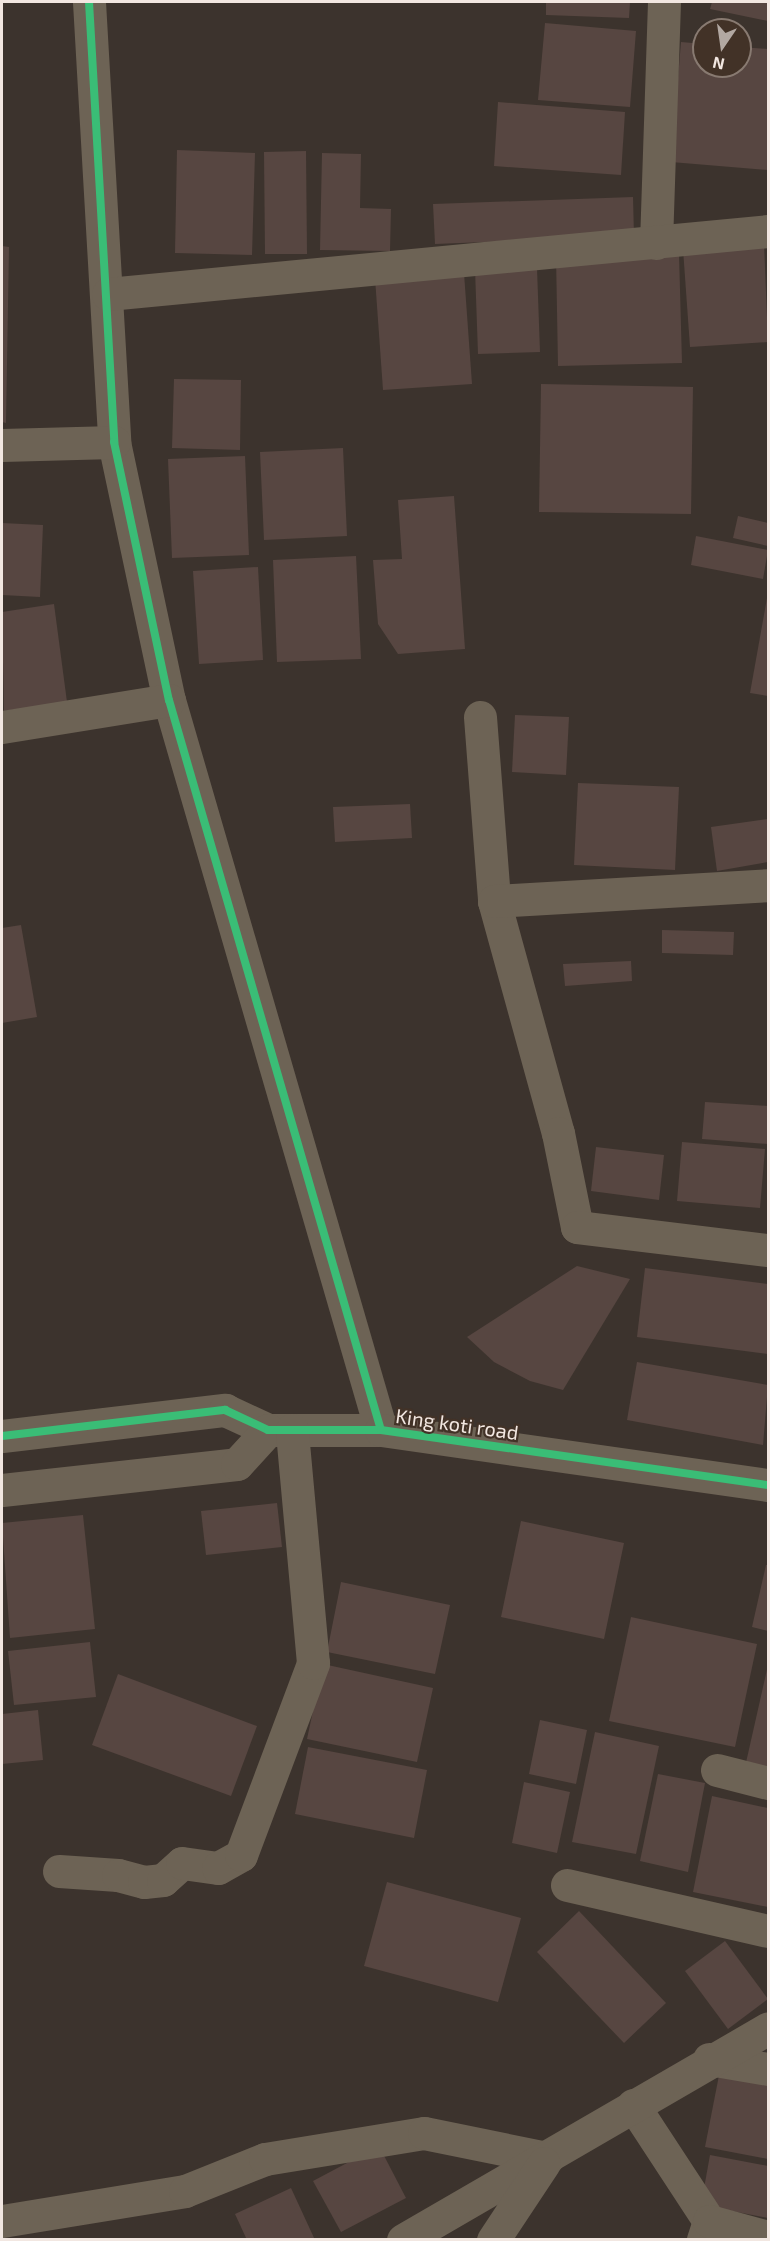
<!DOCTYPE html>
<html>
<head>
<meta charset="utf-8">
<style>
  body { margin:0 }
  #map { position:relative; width:770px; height:2241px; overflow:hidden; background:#3c332d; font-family:"Exo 2",sans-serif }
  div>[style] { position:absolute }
  .building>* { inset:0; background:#574641 }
  .minor>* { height:33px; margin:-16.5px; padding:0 16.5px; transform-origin:16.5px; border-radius:16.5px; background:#6d6355 }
  .cycleway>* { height:8px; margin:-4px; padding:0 4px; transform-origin:4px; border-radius:4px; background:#3abd76 }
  span { translate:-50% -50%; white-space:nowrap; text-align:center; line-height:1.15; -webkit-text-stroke:4.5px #423227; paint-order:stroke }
  .street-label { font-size:20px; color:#f2e7e1 }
  .frame { position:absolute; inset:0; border:3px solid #f2e7e1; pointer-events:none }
  .north { position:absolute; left:692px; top:18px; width:60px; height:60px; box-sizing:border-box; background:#423227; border:2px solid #887a71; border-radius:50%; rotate:193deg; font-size:16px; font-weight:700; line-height:24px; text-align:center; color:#f2e7e1 }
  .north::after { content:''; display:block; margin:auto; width:21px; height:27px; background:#b2a8a2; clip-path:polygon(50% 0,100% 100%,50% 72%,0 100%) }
</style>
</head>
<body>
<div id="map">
  <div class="building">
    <i style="clip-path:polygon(546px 2px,630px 2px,629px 18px,546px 15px)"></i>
    <i style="clip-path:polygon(712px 2px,768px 2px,768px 21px,710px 9px)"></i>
    <i style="clip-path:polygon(545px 23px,636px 31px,630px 107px,538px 100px)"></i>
    <i style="clip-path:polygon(681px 42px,704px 44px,704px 66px,740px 66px,740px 47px,768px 49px,768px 170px,671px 162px)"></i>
    <i style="clip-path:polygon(498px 102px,625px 112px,621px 175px,494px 166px)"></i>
    <i style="clip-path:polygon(177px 150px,255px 153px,252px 255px,175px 253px)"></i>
    <i style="clip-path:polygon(306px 151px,307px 254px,265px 254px,264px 152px)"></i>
    <i style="clip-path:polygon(322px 153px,361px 154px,360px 208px,391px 209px,390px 251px,320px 250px)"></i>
    <i style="clip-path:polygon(633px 197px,634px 236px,435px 244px,433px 204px)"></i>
    <i style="clip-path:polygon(764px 243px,768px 342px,690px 347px,683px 249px)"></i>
    <i style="clip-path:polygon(2px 246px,9px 247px,6px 423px,2px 422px)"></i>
    <i style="clip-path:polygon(679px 253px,682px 363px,558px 366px,556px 255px)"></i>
    <i style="clip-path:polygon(537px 268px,540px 352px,478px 354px,475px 269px)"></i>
    <i style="clip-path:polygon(464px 273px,472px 384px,383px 390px,375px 278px)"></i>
    <i style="clip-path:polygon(174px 379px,241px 380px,240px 450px,172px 448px)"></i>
    <i style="clip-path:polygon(541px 384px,693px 387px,691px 514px,539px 512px)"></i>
    <i style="clip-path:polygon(343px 448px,347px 536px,264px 540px,260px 452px)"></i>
    <i style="clip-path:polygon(245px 456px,249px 555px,172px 558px,168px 459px)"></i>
    <i style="clip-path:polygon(454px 496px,465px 649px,398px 654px,378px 624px,373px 560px,402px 559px,398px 500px)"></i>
    <i style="clip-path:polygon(738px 516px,768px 523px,768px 546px,733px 538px)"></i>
    <i style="clip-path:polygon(2px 523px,43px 525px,40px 597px,2px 595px)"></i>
    <i style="clip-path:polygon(696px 536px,768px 550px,763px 579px,691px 565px)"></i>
    <i style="clip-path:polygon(356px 556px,361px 659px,277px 662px,273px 560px)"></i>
    <i style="clip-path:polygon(258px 567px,263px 660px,199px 664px,193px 571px)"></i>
    <i style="clip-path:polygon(767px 598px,768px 598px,768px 696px,750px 693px)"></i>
    <i style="clip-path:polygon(54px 604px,67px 702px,4px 711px,2px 612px)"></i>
    <i style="clip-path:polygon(515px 715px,569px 717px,566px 775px,512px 772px)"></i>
    <i style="clip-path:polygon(578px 783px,679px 787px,675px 870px,574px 865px)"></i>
    <i style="clip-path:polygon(410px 804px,412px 838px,335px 842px,333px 807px)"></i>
    <i style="clip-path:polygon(768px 819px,768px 862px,717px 871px,711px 827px)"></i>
    <i style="clip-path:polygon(21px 925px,37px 1017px,2px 1023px,2px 928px)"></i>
    <i style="clip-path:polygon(662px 930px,734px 932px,733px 955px,662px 953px)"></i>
    <i style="clip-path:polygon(631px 961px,632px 981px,565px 986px,563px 964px)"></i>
    <i style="clip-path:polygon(705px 1102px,768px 1106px,768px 1144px,702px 1139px)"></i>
    <i style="clip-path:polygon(682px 1142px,765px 1149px,760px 1208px,677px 1201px)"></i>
    <i style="clip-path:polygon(596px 1147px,664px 1155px,659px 1200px,591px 1191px)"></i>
    <i style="clip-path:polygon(577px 1266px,630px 1279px,563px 1390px,530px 1381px,494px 1362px,467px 1337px)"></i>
    <i style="clip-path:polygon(645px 1268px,768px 1284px,768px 1354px,637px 1337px)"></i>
    <i style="clip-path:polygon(637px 1362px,768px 1385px,763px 1445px,627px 1420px)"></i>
    <i style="clip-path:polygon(277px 1503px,282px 1547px,206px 1555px,201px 1511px)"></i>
    <i style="clip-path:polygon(83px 1515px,95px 1629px,10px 1638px,2px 1523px)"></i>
    <i style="clip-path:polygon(521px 1521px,624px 1543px,604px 1639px,501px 1617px)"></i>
    <i style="clip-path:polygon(766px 1565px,768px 1565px,768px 1631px,752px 1627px)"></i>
    <i style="clip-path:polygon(341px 1582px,450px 1605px,435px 1674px,327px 1652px)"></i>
    <i style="clip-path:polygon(631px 1617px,757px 1644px,735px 1747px,609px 1721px)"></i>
    <i style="clip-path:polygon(90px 1642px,96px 1697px,14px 1705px,8px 1651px)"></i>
    <i style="clip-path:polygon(323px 1664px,433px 1688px,417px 1762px,307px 1739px)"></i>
    <i style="clip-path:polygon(768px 1665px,768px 1772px,745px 1767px)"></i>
    <i style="clip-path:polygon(118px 1674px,257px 1726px,231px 1796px,92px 1745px)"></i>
    <i style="clip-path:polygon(38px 1710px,43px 1760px,2px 1764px,2px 1714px)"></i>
    <i style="clip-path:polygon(540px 1720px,587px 1730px,576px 1784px,529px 1774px)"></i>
    <i style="clip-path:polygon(595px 1732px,659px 1746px,636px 1854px,572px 1842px)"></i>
    <i style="clip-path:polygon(308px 1747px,427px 1770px,414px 1838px,295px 1814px)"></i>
    <i style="clip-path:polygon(658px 1774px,705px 1783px,688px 1872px,640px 1861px)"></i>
    <i style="clip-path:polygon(524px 1782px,570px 1792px,557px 1853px,512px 1843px)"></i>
    <i style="clip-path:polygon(712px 1796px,768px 1808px,768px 1907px,693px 1892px)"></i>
    <i style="clip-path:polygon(387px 1882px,521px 1918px,498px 2002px,364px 1966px)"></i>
    <i style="clip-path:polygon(579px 1911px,666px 2003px,624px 2043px,537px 1952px)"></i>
    <i style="clip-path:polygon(725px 1941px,768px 1999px,728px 2029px,685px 1971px)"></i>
    <i style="clip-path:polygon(721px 2065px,768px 2074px,768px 2159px,705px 2147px)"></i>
    <i style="clip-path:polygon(379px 2146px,406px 2198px,341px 2232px,313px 2181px)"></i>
    <i style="clip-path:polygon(710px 2155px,768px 2166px,768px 2218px,701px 2205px)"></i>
    <i style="clip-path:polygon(291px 2188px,315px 2240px,247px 2240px,235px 2214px)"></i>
  </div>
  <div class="minor">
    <i style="left:89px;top:2px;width:441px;rotate:86.7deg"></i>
    <i style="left:114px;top:442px;width:264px;rotate:78deg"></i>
    <i style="left:169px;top:700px;width:760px;rotate:73.81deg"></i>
    <i style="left:656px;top:243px;width:241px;rotate:-88.1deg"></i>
    <i style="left:108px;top:294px;width:663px;rotate:-5.45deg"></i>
    <i style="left:2px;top:445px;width:112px;rotate:-1.5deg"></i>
    <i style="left:480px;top:717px;width:185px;rotate:85.6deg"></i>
    <i style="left:494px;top:901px;width:241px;rotate:74.6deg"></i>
    <i style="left:558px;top:1133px;width:96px;rotate:78.6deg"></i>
    <i style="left:577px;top:1227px;width:192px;rotate:6.9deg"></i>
    <i style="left:2px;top:727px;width:169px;rotate:-9.2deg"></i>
    <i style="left:494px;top:901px;width:274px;rotate:-3.3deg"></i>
    <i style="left:2px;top:1436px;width:225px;rotate:-6.7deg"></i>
    <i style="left:225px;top:1410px;width:47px;rotate:24.9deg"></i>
    <i style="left:268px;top:1430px;width:113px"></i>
    <i style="left:381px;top:1430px;width:391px;rotate:8.1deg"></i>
    <i style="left:2px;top:1490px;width:236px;rotate:-6.3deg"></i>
    <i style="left:237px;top:1464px;width:46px;rotate:-47.6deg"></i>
    <i style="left:717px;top:1770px;width:53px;rotate:14.3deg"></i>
    <i style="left:59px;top:1871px;width:59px;rotate:3.9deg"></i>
    <i style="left:118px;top:1875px;width:27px;rotate:15deg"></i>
    <i style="left:144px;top:1882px;width:19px;rotate:-6deg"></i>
    <i style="left:163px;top:1880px;width:25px;rotate:-42deg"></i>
    <i style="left:182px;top:1863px;width:36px;rotate:8deg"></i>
    <i style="left:218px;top:1868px;width:26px;rotate:-29deg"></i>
    <i style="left:241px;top:1855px;width:205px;rotate:-69.4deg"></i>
    <i style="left:313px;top:1663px;width:234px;rotate:-95.2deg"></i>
    <i style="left:567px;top:1885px;width:206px;rotate:12.9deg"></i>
    <i style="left:709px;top:2059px;width:60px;rotate:9.6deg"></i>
    <i style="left:633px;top:2105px;width:139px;rotate:56.8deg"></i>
    <i style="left:709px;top:2221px;width:20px;rotate:108deg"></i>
    <i style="left:2px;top:2221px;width:185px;rotate:-9.3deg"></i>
    <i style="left:185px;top:2191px;width:86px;rotate:-21.8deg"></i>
    <i style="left:265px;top:2159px;width:161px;rotate:-9.3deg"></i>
    <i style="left:424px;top:2133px;width:126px;rotate:11.5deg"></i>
    <i style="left:709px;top:2221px;width:61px;rotate:15.2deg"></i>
    <i style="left:403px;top:2240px;width:422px;rotate:-30.1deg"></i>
    <i style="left:493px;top:2240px;width:92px;rotate:-56.5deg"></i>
  </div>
  <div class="cycleway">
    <i style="left:89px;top:2px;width:441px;rotate:86.7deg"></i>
    <i style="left:114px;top:442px;width:264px;rotate:78deg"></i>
    <i style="left:169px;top:700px;width:760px;rotate:73.81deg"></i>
    <i style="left:2px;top:1436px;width:225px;rotate:-6.7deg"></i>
    <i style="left:225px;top:1410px;width:47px;rotate:24.9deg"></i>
    <i style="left:268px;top:1430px;width:113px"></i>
    <i style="left:381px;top:1430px;width:391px;rotate:8.1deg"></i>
  </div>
  <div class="street-label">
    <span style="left:457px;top:1424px;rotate:8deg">King koti road</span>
  </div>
  <div class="frame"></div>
  <div class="north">N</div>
</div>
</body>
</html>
